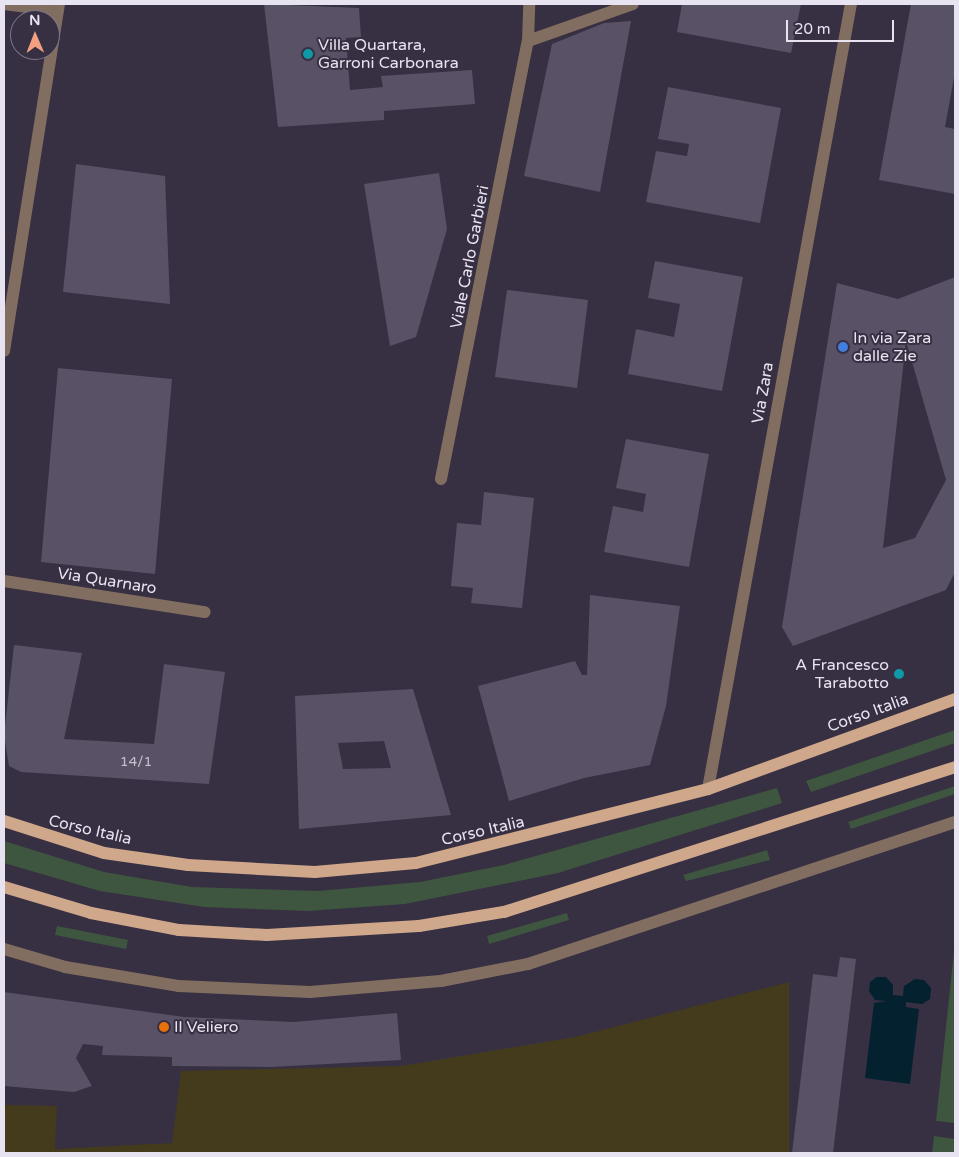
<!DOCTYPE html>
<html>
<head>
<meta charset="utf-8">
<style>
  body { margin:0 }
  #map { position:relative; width:959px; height:1157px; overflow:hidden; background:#372f42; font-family:"Varela Round",sans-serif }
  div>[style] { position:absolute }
  .green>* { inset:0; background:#3e563f }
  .sand>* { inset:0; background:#433b1b }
  .water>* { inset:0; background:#04212f }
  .building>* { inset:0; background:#595165 }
  .minor>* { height:12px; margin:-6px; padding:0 6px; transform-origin:6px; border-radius:6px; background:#826e60 }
  .major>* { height:12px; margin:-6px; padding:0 6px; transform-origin:6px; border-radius:6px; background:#cfa78a }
  .dots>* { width:14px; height:14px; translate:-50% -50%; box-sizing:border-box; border:2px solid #372f42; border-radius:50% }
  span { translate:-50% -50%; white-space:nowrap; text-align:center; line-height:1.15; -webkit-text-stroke:4px #372f42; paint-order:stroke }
  .number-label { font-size:14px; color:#c4becd }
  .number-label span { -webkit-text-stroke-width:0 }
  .poi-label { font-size:16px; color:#e8e3f0 }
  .left { translate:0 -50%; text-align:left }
  .right { translate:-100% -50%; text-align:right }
  .street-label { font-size:16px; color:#e8e3f0 }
  .frame { position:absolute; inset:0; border:5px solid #e8e3f0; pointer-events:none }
  .north { position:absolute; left:10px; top:10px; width:50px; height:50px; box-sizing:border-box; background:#372f42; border:1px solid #7e7788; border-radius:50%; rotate:359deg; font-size:14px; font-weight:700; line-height:20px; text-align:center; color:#e8e3f0 }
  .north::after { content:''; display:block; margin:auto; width:18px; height:22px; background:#f2a081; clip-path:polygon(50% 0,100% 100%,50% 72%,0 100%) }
  .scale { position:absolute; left:786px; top:20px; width:108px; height:22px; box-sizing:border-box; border:2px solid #e8e3f0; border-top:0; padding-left:6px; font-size:15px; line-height:18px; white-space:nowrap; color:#e8e3f0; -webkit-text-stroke:4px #372f42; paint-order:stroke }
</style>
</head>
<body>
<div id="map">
  <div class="green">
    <i style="clip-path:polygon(955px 730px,955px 743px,811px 792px,806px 781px)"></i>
    <i style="clip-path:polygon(955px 786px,955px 794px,851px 829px,848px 822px)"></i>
    <i style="clip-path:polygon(777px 788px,782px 803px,558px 873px,405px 904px,308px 911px,204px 907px,100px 891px,4px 863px,4px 841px,104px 872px,192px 887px,318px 891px,420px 882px,504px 865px)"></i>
    <i style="clip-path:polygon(767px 850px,770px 860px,686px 881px,683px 875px)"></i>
    <i style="clip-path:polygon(567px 913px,569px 920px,489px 944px,487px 936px)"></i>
    <i style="clip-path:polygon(57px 926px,128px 940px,126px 949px,55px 935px)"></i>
    <i style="clip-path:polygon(955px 942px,955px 1123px,936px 1121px)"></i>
    <i style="clip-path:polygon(934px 1136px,955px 1139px,955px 1153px,932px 1153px)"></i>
  </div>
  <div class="sand">
    <i style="clip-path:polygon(789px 982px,789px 1153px,4px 1153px,4px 1105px,57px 1106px,55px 1149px,172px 1143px,181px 1071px,401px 1066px,575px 1037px)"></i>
  </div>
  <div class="water">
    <i style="clip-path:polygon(877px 977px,886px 977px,893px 985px,893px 995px,903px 996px,904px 986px,915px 979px,924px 980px,931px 988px,930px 999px,922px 1004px,906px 1002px,906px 1007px,919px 1009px,910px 1084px,865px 1078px,874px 1003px,886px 1001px,875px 1000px,869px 991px,870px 982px)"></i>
  </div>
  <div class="building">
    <i style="clip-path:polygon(264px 4px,359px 8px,361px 37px,346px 38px,350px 90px,383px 87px,381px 76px,472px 70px,475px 104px,384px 111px,384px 120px,278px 127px)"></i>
    <i style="clip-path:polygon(682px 4px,801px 4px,791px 53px,677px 32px)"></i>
    <i style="clip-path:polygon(911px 4px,955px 4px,955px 72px,945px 127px,955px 129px,955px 194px,879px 180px)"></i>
    <i style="clip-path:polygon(631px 21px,600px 192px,524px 176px,552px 44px,604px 23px)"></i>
    <i style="clip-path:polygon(668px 87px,781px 108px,760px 223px,646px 202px,656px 151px,687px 156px,689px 144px,658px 139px)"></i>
    <i style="clip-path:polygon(76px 164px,165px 176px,170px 304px,63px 292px)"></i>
    <i style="clip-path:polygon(439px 173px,447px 229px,416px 337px,390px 346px,364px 184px)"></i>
    <i style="clip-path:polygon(655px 261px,743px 277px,722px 391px,628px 374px,636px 329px,674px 337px,680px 304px,648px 298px)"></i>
    <i style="clip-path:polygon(evenodd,955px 277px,955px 572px,946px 590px,793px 646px,782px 627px,837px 283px,898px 299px,955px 277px,906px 341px,946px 480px,915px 538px,883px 548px,906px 341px)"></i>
    <i style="clip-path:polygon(507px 290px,588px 300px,577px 388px,495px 377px)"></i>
    <i style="clip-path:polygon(58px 368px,172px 379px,155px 574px,41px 562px)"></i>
    <i style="clip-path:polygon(626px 439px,709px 454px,689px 567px,604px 552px,613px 506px,643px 512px,646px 494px,616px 488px)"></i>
    <i style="clip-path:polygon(484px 492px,534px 498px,522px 608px,471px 603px,473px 588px,451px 586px,457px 523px,481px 525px)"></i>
    <i style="clip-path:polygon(590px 595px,680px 606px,666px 706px,650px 765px,584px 778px,509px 801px,478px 686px,575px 661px,582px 675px,587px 675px)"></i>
    <i style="clip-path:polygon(14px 645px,82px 653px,64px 739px,154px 744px,164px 664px,225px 672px,209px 784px,21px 772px,9px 766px,4px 735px)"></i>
    <i style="clip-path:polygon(evenodd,413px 689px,451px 815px,299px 829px,295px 696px,413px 689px,384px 741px,391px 768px,343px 769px,338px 743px,384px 741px)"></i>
    <i style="clip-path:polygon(840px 957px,856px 959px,833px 1153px,792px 1153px,813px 974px,837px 977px)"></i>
    <i style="clip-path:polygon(4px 992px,184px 1017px,294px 1022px,397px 1013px,401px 1060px,271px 1067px,172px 1066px,172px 1057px,102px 1055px,103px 1046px,83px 1044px,76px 1058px,92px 1086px,74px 1092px,4px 1086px)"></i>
  </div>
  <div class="minor">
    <i style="left:4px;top:4px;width:53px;rotate:7.5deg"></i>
    <i style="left:528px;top:41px;width:37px;rotate:-88deg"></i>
    <i style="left:4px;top:351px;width:351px;rotate:-81deg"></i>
    <i style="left:441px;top:479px;width:447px;rotate:-78.8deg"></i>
    <i style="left:528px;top:41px;width:111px;rotate:-19.4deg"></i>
    <i style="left:4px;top:581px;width:203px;rotate:8.8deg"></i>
    <i style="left:708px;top:789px;width:798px;rotate:-79.68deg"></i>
    <i style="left:4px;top:949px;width:64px;rotate:16.4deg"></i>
    <i style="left:65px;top:967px;width:116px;rotate:9.5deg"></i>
    <i style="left:179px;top:986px;width:131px;rotate:2.6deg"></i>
    <i style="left:310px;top:992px;width:131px;rotate:-4.8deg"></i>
    <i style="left:441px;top:981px;width:89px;rotate:-11.1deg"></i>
    <i style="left:528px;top:964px;width:450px;rotate:-18.4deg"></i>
  </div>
  <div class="major">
    <i style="left:4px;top:821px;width:105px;rotate:17.7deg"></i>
    <i style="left:104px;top:853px;width:85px;rotate:8.1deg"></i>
    <i style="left:188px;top:865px;width:127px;rotate:3.2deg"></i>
    <i style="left:315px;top:872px;width:101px;rotate:-5.1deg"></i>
    <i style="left:416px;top:863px;width:301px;rotate:-14.2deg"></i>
    <i style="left:708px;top:789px;width:263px;rotate:-20deg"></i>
    <i style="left:4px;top:887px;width:91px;rotate:16.6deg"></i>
    <i style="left:91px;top:913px;width:90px;rotate:10.9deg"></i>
    <i style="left:179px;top:930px;width:88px;rotate:3.3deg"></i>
    <i style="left:267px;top:935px;width:152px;rotate:-3.4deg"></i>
    <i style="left:419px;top:926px;width:86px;rotate:-9.4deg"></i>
    <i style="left:504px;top:912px;width:474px;rotate:-17.8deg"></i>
  </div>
  <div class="dots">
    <i style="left:308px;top:54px;background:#0f9aa8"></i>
    <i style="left:843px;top:347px;background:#3f7fe0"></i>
    <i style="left:899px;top:674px;background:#0f9aa8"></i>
    <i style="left:164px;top:1027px;background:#e8710a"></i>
  </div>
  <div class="number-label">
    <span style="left:136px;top:762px">14/1</span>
  </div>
  <div class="poi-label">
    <span class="left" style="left:318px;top:54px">Villa Quartara,<br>Garroni Carbonara</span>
    <span class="left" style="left:853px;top:347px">In via Zara<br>dalle Zie</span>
    <span class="right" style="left:889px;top:674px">A Francesco<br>Tarabotto</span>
    <span class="left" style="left:174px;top:1027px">Il Veliero</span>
  </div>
  <div class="street-label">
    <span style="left:470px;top:257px;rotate:-79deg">Viale Carlo Garbieri</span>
    <span style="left:763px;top:393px;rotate:-80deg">Via Zara</span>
    <span style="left:107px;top:581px;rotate:9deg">Via Quarnaro</span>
    <span style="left:868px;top:713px;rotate:-20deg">Corso Italia</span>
    <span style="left:90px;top:830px;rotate:13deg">Corso Italia</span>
    <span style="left:483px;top:831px;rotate:-13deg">Corso Italia</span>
  </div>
  <div class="frame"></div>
  <div class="north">N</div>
  <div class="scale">20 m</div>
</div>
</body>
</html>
